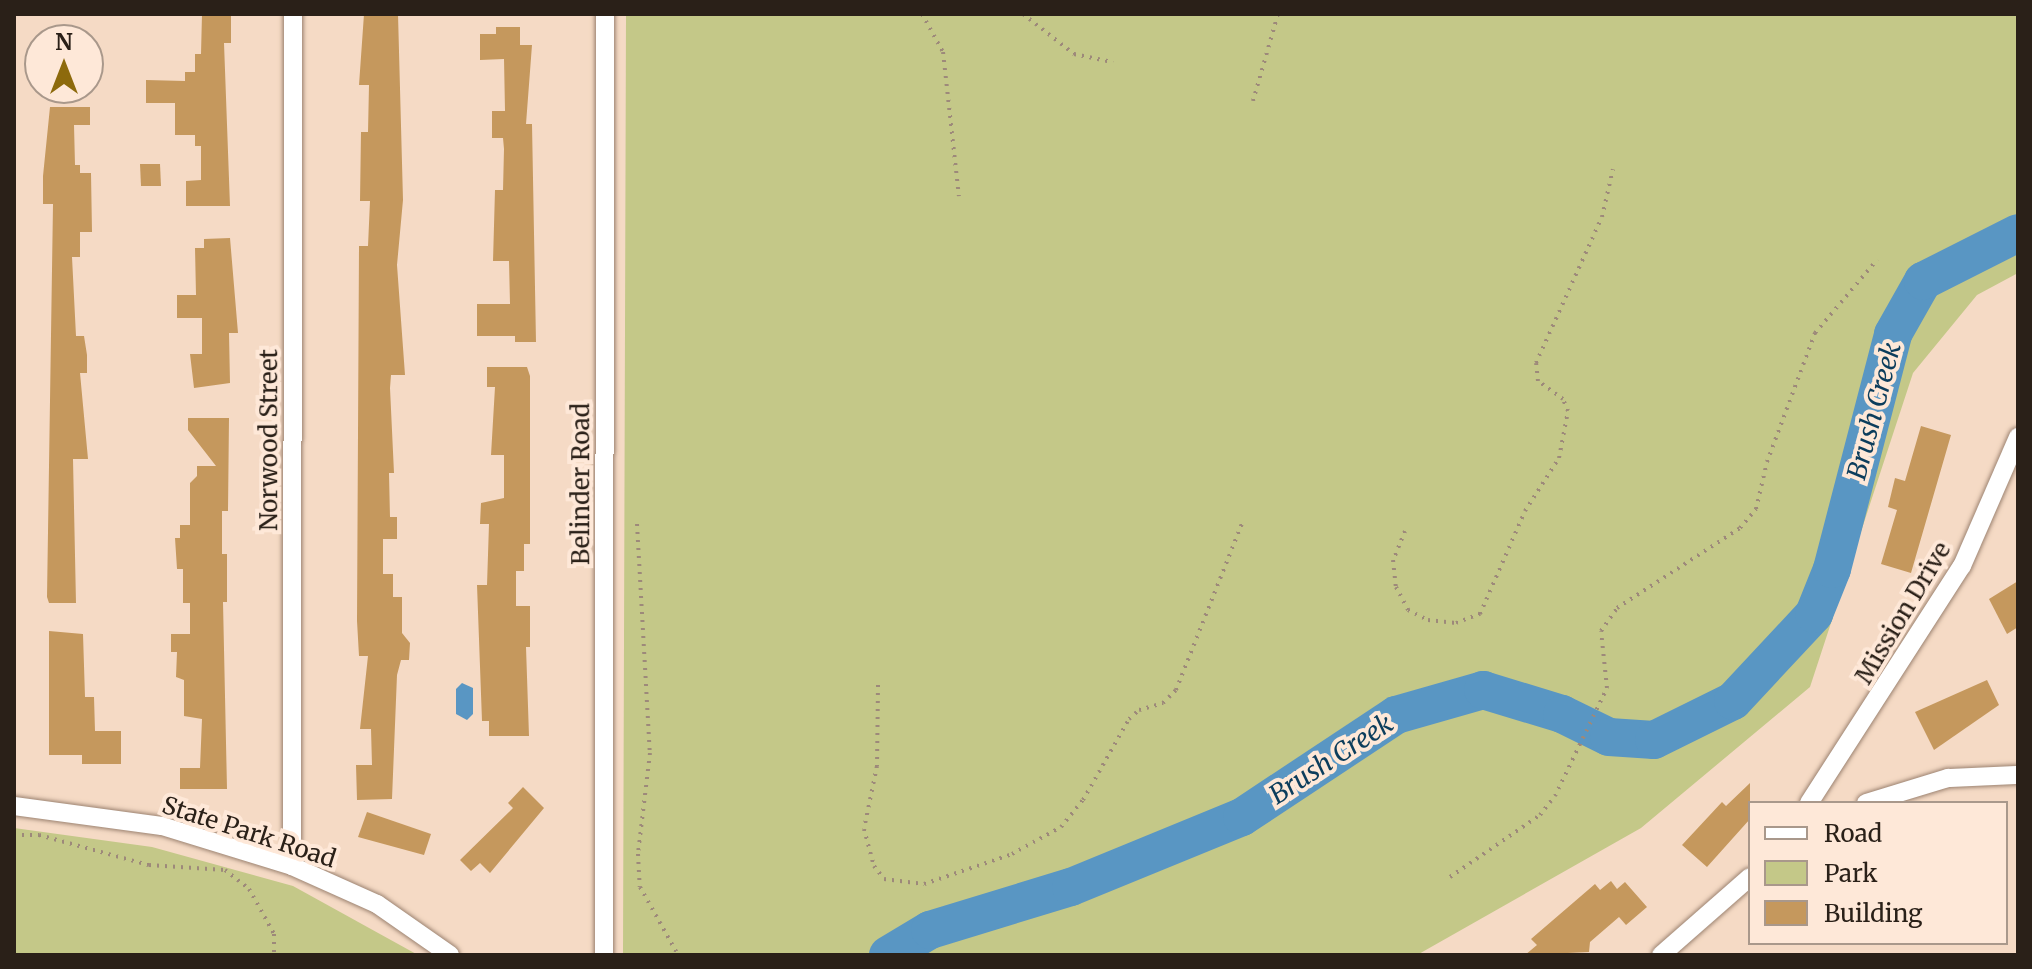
<!DOCTYPE html>
<html>
<head>
<meta charset="utf-8">
<style>
  body { margin:0 }
  #map { position:relative; width:2032px; height:969px; overflow:hidden; background:#f5dac5; font-family:Merriweather,serif }
  div>[style] { position:absolute }
  .green>* { inset:0; background:#c4c888 }
  .water>* { inset:0; background:#5996c3 }
  .river>* { height:38px; margin:-19px; padding:0 19px; transform-origin:19px; border-radius:19px; background:#5996c3 }
  .building>* { inset:0; background:#c5985d }
  .path>* { height:4px; margin-top:-2px; transform-origin:0; background:repeating-linear-gradient(90deg,#9d897a 0 2px,transparent 0 8px) }
  .roads { filter:drop-shadow(0 0 2px #9c8371) drop-shadow(0 0 2px #9c8371) }
  .street>* { height:18px; margin:-9px; padding:0 9px; transform-origin:9px; border-radius:9px; background:#fff }
  span { translate:-50% -50%; white-space:nowrap; text-align:center; line-height:1.15; -webkit-text-stroke:8px #fee8d8; paint-order:stroke }
  .street-label { font-size:24px; color:#2a2018 }
  .water-label { font-size:26px; color:#0c3d5c; font-style:italic }
  .frame { position:absolute; inset:0; border:16px solid #2a2018; pointer-events:none }
  .legend { position:absolute; left:1748px; top:801px; width:260px; height:144px; box-sizing:border-box; background:#fee8d8; border:2px solid #a9988b; margin:0; padding:10px 14px; list-style:none; font-size:24px; color:#2a2018 }
  .legend li { display:flex; align-items:center; gap:16px; height:40px }
  .legend b { width:40px; border:2px solid #a9988b }
  .north { position:absolute; left:24px; top:24px; width:80px; height:80px; box-sizing:border-box; background:#fee8d8; border:2px solid #a9988b; border-radius:50%; rotate:0deg; font-size:22px; font-weight:700; line-height:32px; text-align:center; color:#2a2018 }
  .north::after { content:''; display:block; margin:auto; width:28px; height:36px; background:#8d6a0c; clip-path:polygon(50% 0,100% 100%,50% 72%,0 100%) }
</style>
</head>
<body>
<div id="map">
  <div class="green">
    <i style="clip-path:polygon(626px 14px,2018px 14px,2018px 273px,1977px 295px,1913px 373px,1810px 687px,1641px 828px,1417px 955px,623px 955px)"></i>
    <i style="clip-path:polygon(14px 828px,152px 847px,293px 886px,418px 955px,14px 955px)"></i>
  </div>
  <div class="water">
    <i style="clip-path:polygon(462px 683px,473px 688px,473px 714px,467px 720px,456px 714px,456px 689px)"></i>
  </div>
  <div class="river">
    <i style="left:888px;top:955px;width:49px;rotate:-30.8deg"></i>
    <i style="left:930px;top:930px;width:147px;rotate:-17deg"></i>
    <i style="left:1071px;top:887px;width:185px;rotate:-22.3deg"></i>
    <i style="left:1242px;top:817px;width:185px;rotate:-33.5deg"></i>
    <i style="left:1396px;top:715px;width:91px;rotate:-16deg"></i>
    <i style="left:1483px;top:690px;width:83px;rotate:16.9deg"></i>
    <i style="left:1562px;top:714px;width:52px;rotate:26.1deg"></i>
    <i style="left:1609px;top:737px;width:45px;rotate:3.8deg"></i>
    <i style="left:1654px;top:740px;width:88px;rotate:-26.3deg"></i>
    <i style="left:1733px;top:701px;width:119px;rotate:-47deg"></i>
    <i style="left:1814px;top:614px;width:48px;rotate:-68.2deg"></i>
    <i style="left:1832px;top:569px;width:243px;rotate:-75.4deg"></i>
    <i style="left:1893px;top:334px;width:61px;rotate:-60.5deg"></i>
    <i style="left:1923px;top:281px;width:106px;rotate:-26.8deg"></i>
  </div>
  <div class="building">
    <i style="clip-path:polygon(202px 14px,231px 14px,231px 43px,224px 43px,230px 206px,186px 206px,186px 181px,201px 180px,201px 146px,195px 146px,195px 135px,175px 135px,175px 103px,146px 103px,146px 80px,185px 81px,185px 72px,195px 72px,195px 54px,201px 54px)"></i>
    <i style="clip-path:polygon(364px 14px,398px 14px,403px 200px,397px 265px,405px 375px,391px 375px,390px 388px,394px 473px,389px 473px,390px 517px,397px 517px,397px 539px,383px 539px,383px 574px,393px 574px,393px 597px,402px 597px,402px 633px,410px 643px,409px 660px,401px 660px,397px 675px,392px 799px,357px 800px,356px 765px,372px 765px,371px 729px,360px 729px,368px 656px,359px 656px,357px 621px,359px 246px,368px 246px,370px 201px,360px 201px,361px 132px,368px 132px,369px 85px,359px 85px)"></i>
    <i style="clip-path:polygon(496px 27px,520px 27px,520px 45px,532px 45px,526px 124px,532px 124px,536px 342px,515px 342px,515px 336px,477px 336px,477px 304px,510px 304px,509px 261px,493px 261px,495px 190px,503px 190px,504px 149px,503px 138px,492px 138px,492px 111px,505px 111px,504px 59px,480px 60px,480px 34px,496px 34px)"></i>
    <i style="clip-path:polygon(50px 107px,90px 107px,90px 125px,74px 125px,75px 165px,80px 165px,80px 173px,91px 173px,92px 232px,80px 232px,80px 257px,72px 257px,76px 336px,84px 336px,87px 355px,87px 373px,80px 373px,88px 459px,73px 459px,76px 603px,49px 603px,47px 597px,53px 204px,43px 204px,43px 176px)"></i>
    <i style="clip-path:polygon(140px 164px,160px 164px,161px 186px,141px 186px)"></i>
    <i style="clip-path:polygon(230px 238px,238px 333px,229px 333px,230px 383px,194px 388px,190px 354px,202px 354px,202px 318px,177px 318px,177px 295px,196px 295px,195px 248px,204px 248px,204px 239px)"></i>
    <i style="clip-path:polygon(487px 367px,527px 367px,530px 376px,530px 544px,524px 544px,524px 571px,516px 571px,516px 606px,530px 606px,530px 647px,526px 647px,529px 736px,489px 736px,489px 721px,482px 721px,477px 585px,487px 585px,489px 524px,480px 524px,481px 503px,504px 498px,504px 455px,491px 455px,495px 387px,487px 387px)"></i>
    <i style="clip-path:polygon(188px 418px,229px 418px,228px 511px,222px 511px,222px 554px,227px 554px,227px 602px,223px 602px,227px 789px,180px 789px,180px 768px,200px 768px,202px 719px,184px 716px,184px 680px,176px 677px,177px 652px,171px 652px,171px 634px,190px 634px,190px 603px,183px 603px,183px 569px,177px 569px,175px 538px,180px 538px,180px 525px,190px 525px,190px 483px,197px 476px,197px 466px,216px 466px,188px 430px)"></i>
    <i style="clip-path:polygon(1921px 426px,1951px 435px,1911px 573px,1881px 564px,1897px 510px,1888px 507px,1895px 478px,1905px 481px)"></i>
    <i style="clip-path:polygon(2018px 581px,2018px 627px,2007px 634px,1989px 599px)"></i>
    <i style="clip-path:polygon(49px 631px,83px 634px,85px 697px,94px 697px,95px 731px,121px 731px,121px 764px,82px 764px,82px 755px,49px 755px)"></i>
    <i style="clip-path:polygon(1987px 680px,1999px 705px,1934px 750px,1915px 712px)"></i>
    <i style="clip-path:polygon(1750px 783px,1750px 819px,1707px 867px,1682px 845px,1722px 802px,1726px 806px)"></i>
    <i style="clip-path:polygon(523px 787px,544px 808px,490px 873px,480px 863px,471px 871px,460px 860px,513px 808px,508px 803px)"></i>
    <i style="clip-path:polygon(367px 812px,431px 834px,424px 855px,358px 837px)"></i>
    <i style="clip-path:polygon(1611px 881px,1617px 889px,1625px 882px,1647px 907px,1626px 925px,1619px 917px,1590px 942px,1589px 952px,1525px 955px,1537px 945px,1531px 939px,1595px 884px,1600px 890px)"></i>
  </div>
  <div class="path">
    <i style="left:922px;top:14px;width:43px;rotate:61.1deg"></i>
    <i style="left:943px;top:52px;width:145px;rotate:83.7deg"></i>
    <i style="left:1023px;top:14px;width:65px;rotate:38.1deg"></i>
    <i style="left:1074px;top:54px;width:40px;rotate:12deg"></i>
    <i style="left:1253px;top:101px;width:91px;rotate:-74deg"></i>
    <i style="left:637px;top:524px;width:229px;rotate:86.8deg"></i>
    <i style="left:650px;top:753px;width:102px;rotate:96.8deg"></i>
    <i style="left:638px;top:854px;width:33px;rotate:87deg"></i>
    <i style="left:640px;top:887px;width:78px;rotate:60.8deg"></i>
    <i style="left:1405px;top:531px;width:31px;rotate:112deg"></i>
    <i style="left:1393px;top:560px;width:27px;rotate:84deg"></i>
    <i style="left:1396px;top:587px;width:26px;rotate:62deg"></i>
    <i style="left:1408px;top:610px;width:22px;rotate:27deg"></i>
    <i style="left:1428px;top:620px;width:28px;rotate:6deg"></i>
    <i style="left:1456px;top:623px;width:26px;rotate:-21deg"></i>
    <i style="left:1480px;top:614px;width:112px;rotate:-66.4deg"></i>
    <i style="left:1525px;top:511px;width:63px;rotate:-57.3deg"></i>
    <i style="left:1559px;top:458px;width:48px;rotate:-79.2deg"></i>
    <i style="left:1568px;top:411px;width:13px;rotate:-113deg"></i>
    <i style="left:1563px;top:399px;width:31px;rotate:-144deg"></i>
    <i style="left:1538px;top:381px;width:18px;rotate:-96deg"></i>
    <i style="left:1536px;top:363px;width:160px;rotate:-65.7deg"></i>
    <i style="left:1602px;top:217px;width:49px;rotate:-77.1deg"></i>
    <i style="left:878px;top:685px;width:81px;rotate:90.7deg"></i>
    <i style="left:877px;top:766px;width:64px;rotate:101.7deg"></i>
    <i style="left:864px;top:829px;width:38px;rotate:75deg"></i>
    <i style="left:874px;top:866px;width:16px;rotate:52deg"></i>
    <i style="left:884px;top:879px;width:40px;rotate:7.1deg"></i>
    <i style="left:924px;top:884px;width:93px;rotate:-18.8deg"></i>
    <i style="left:1012px;top:854px;width:56px;rotate:-28.9deg"></i>
    <i style="left:1061px;top:827px;width:35px;rotate:-51deg"></i>
    <i style="left:1083px;top:800px;width:93px;rotate:-60.4deg"></i>
    <i style="left:1129px;top:719px;width:13px;rotate:-42deg"></i>
    <i style="left:1139px;top:710px;width:25px;rotate:-16deg"></i>
    <i style="left:1163px;top:703px;width:18px;rotate:-45deg"></i>
    <i style="left:1176px;top:690px;width:180px;rotate:-68.4deg"></i>
    <i style="left:14px;top:835px;width:25px"></i>
    <i style="left:39px;top:835px;width:114px;rotate:15.3deg"></i>
    <i style="left:149px;top:865px;width:76px;rotate:3.8deg"></i>
    <i style="left:225px;top:870px;width:31px;rotate:38deg"></i>
    <i style="left:249px;top:889px;width:51px;rotate:60.9deg"></i>
    <i style="left:274px;top:934px;width:21px;rotate:90deg"></i>
    <i style="left:1450px;top:877px;width:109px;rotate:-34.6deg"></i>
    <i style="left:1540px;top:815px;width:24px;rotate:-52deg"></i>
    <i style="left:1555px;top:796px;width:120px;rotate:-64.3deg"></i>
    <i style="left:1607px;top:688px;width:57px;rotate:-96deg"></i>
    <i style="left:1601px;top:631px;width:28px;rotate:-55deg"></i>
    <i style="left:1617px;top:608px;width:147px;rotate:-33deg"></i>
    <i style="left:1740px;top:528px;width:25px;rotate:-50deg"></i>
    <i style="left:1756px;top:509px;width:48px;rotate:-76.8deg"></i>
    <i style="left:1767px;top:462px;width:138px;rotate:-69.6deg"></i>
    <i style="left:1815px;top:333px;width:96px;rotate:-49.7deg"></i>
  </div>
  <div class="roads">
    <div class="street">
      <i style="left:1809px;top:803px;width:282px;rotate:-57.2deg"></i>
      <i style="left:1962px;top:566px;width:141px;rotate:-66.5deg"></i>
      <i style="left:1866px;top:803px;width:86px;rotate:-17deg"></i>
      <i style="left:1948px;top:778px;width:70px;rotate:-2.5deg"></i>
      <i style="left:14px;top:806px;width:149px;rotate:7.7deg"></i>
      <i style="left:162px;top:826px;width:136px;rotate:17.1deg"></i>
      <i style="left:292px;top:866px;width:93px;rotate:24.1deg"></i>
      <i style="left:377px;top:904px;width:89px;rotate:34.9deg"></i>
      <i style="left:292px;top:866px;width:852px;rotate:-89.93deg"></i>
      <i style="left:604px;top:955px;width:941px;rotate:-89.94deg"></i>
      <i style="left:1661px;top:955px;width:118px;rotate:-41.2deg"></i>
    </div>
  </div>
  <div class="street-label">
    <span style="left:269px;top:440px;rotate:-90deg">Norwood Street</span>
    <span style="left:581px;top:484px;rotate:-90deg">Belinder Road</span>
    <span style="left:1903px;top:613px;rotate:-59deg">Mission Drive</span>
    <span style="left:249px;top:832px;rotate:18deg">State Park Road</span>
  </div>
  <div class="water-label">
    <span style="left:1874px;top:411px;rotate:-75deg">Brush Creek</span>
    <span style="left:1331px;top:759px;rotate:-33deg">Brush Creek</span>
  </div>
  <div class="frame"></div>
  <ul class="legend">
  <li><b style="height:10px;background:#fff"></b>Road</li>
  <li><b style="height:22px;background:#c4c888"></b>Park</li>
  <li><b style="height:22px;background:#c5985d"></b>Building</li>
  </ul>
  <div class="north">N</div>
</div>
</body>
</html>
